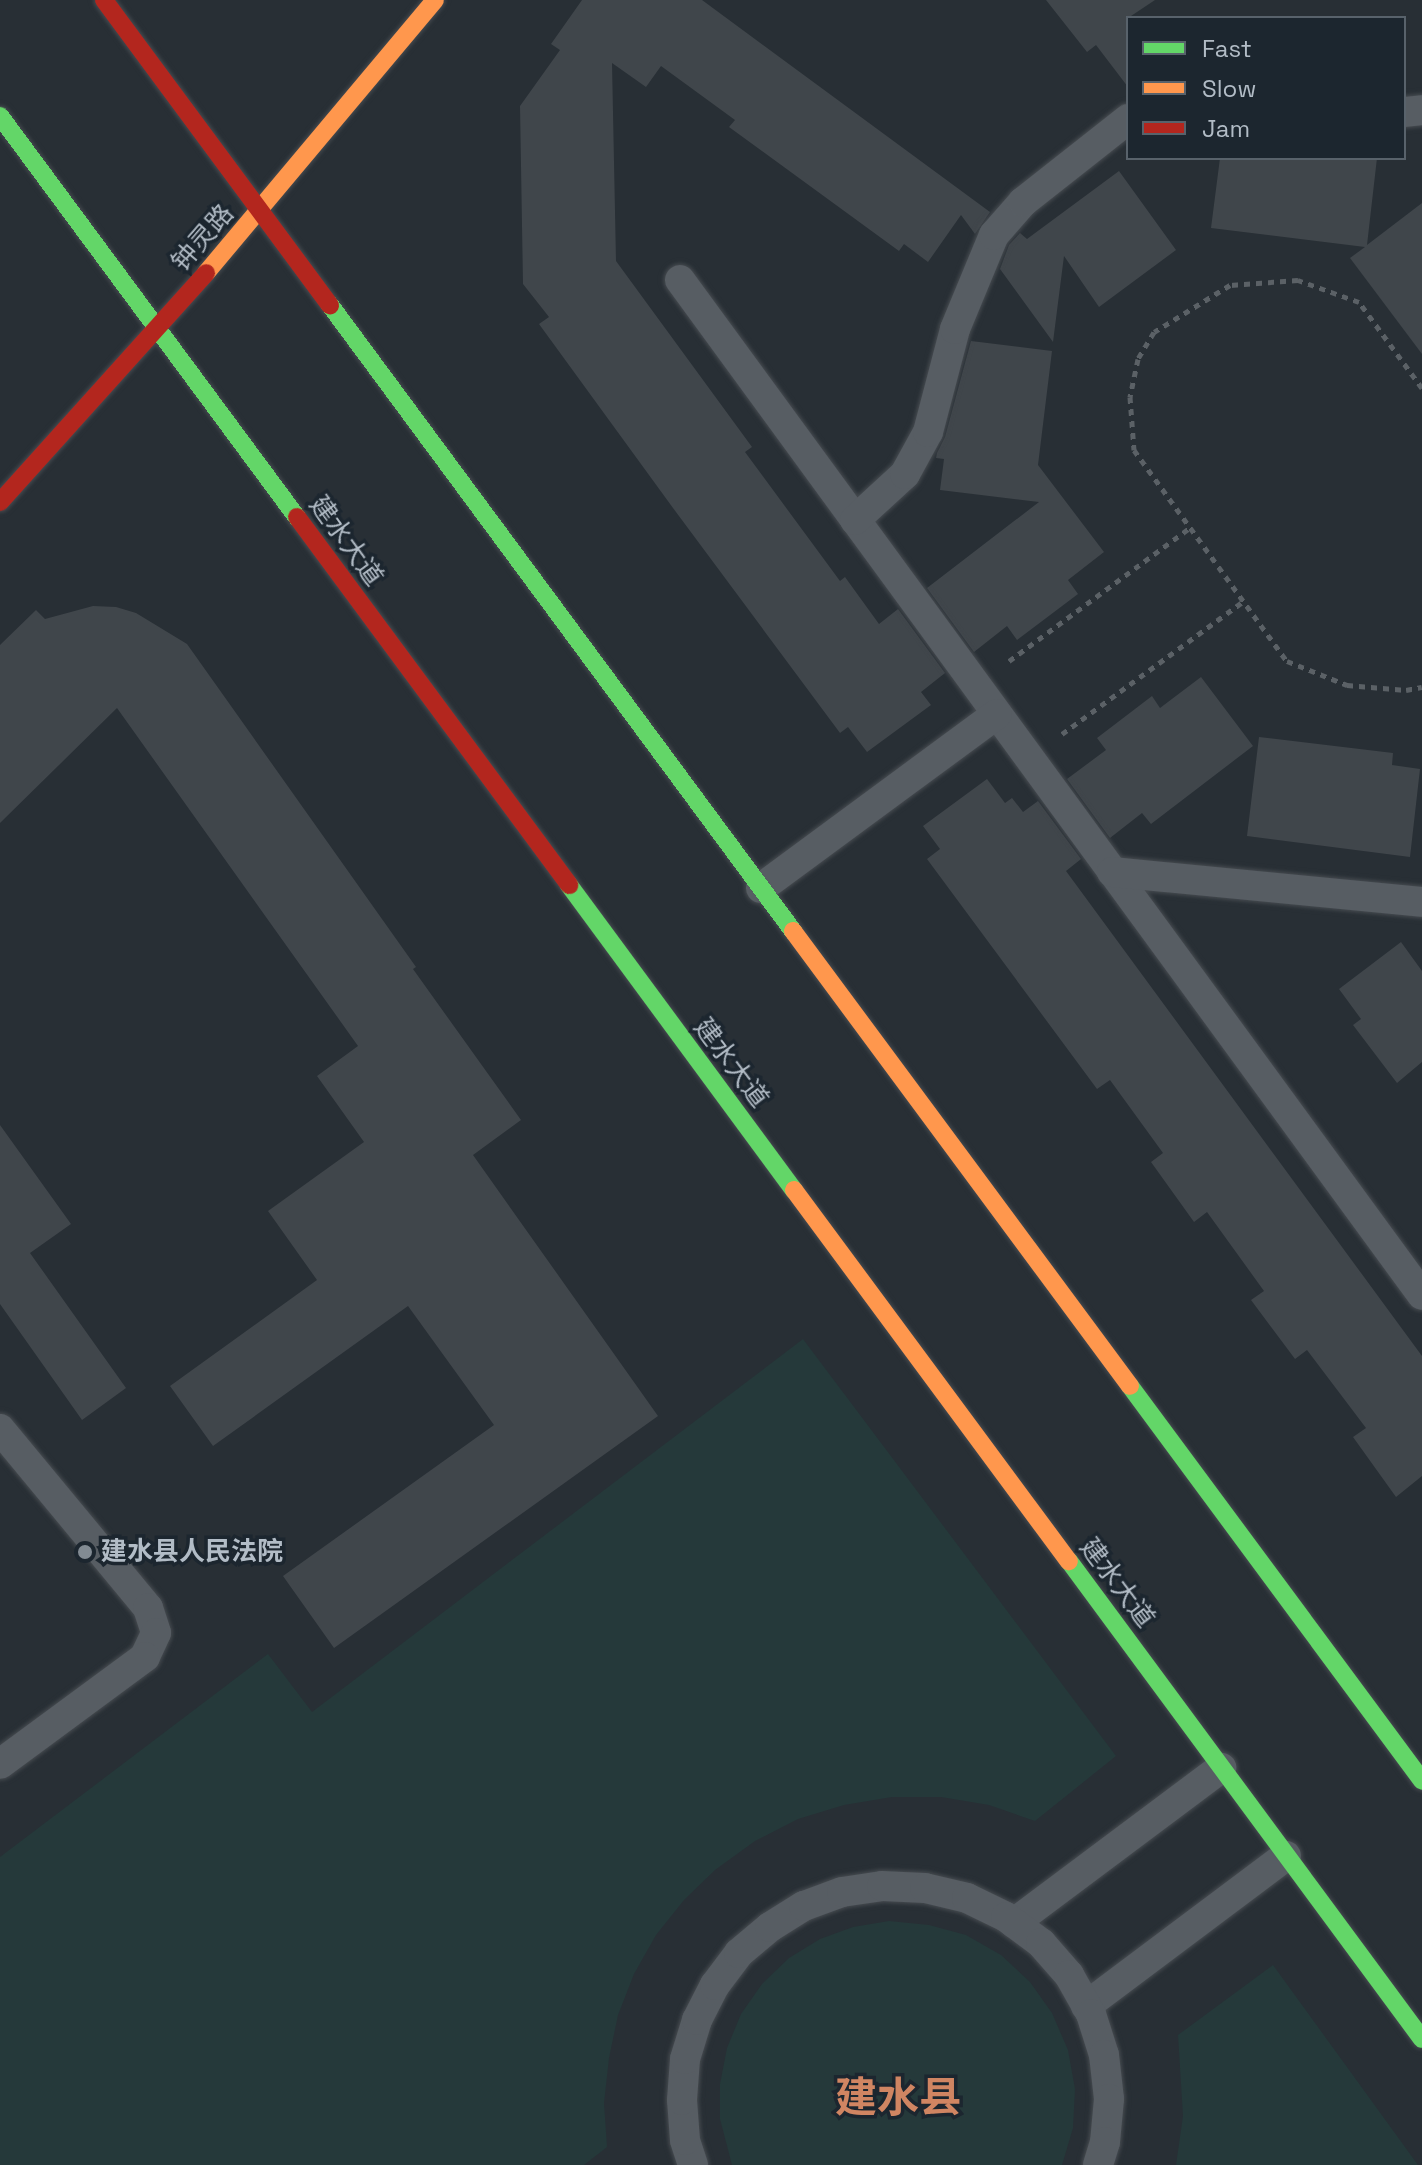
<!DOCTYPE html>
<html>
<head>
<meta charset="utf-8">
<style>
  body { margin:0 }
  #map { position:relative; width:1422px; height:2165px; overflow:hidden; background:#282f35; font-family:"Space Grotesk","Noto Sans SC",sans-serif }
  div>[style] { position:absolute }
  .green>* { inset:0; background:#25393a }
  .building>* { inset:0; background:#40464b }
  .path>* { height:5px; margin-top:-2.5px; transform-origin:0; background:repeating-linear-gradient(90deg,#5b6166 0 6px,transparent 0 12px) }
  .roads { filter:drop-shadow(0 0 2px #464b50) drop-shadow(0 0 2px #464b50) }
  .lane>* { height:30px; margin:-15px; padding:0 15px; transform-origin:15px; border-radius:15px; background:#575d63 }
  .fast>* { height:18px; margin:-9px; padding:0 9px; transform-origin:9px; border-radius:9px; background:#63d668 }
  .slow>* { height:18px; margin:-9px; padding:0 9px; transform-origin:9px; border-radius:9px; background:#ff974d }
  .jam>* { height:18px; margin:-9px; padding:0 9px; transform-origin:9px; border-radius:9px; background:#b3261e }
  .dots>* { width:22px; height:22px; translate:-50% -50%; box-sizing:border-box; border:4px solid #1c262f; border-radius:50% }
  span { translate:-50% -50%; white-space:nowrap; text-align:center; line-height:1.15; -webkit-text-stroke:7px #1c262f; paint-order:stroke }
  .street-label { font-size:26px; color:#b2bcc6 }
  .poi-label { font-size:26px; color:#b2bcc6; font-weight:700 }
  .left { translate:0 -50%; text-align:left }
  .town-label { font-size:42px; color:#d08562; font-weight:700 }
  .legend { position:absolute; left:1126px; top:16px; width:280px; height:144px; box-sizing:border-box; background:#1c262f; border:2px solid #58626b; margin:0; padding:10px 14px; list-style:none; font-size:24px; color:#b2bcc6 }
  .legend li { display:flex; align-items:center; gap:16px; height:40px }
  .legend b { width:40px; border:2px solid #58626b }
</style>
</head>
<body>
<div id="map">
  <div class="green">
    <i style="clip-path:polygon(803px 1339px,1116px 1756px,1035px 1821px,989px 1805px,941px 1797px,892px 1797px,844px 1805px,798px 1819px,755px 1841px,715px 1870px,684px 1900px,656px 1935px,634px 1974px,618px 2015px,609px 2058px,604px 2103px,607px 2147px,584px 2165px,0 2165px,0 1857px,268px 1654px,312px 1712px)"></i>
    <i style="clip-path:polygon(889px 1921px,929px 1925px,966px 1935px,1001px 1955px,1030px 1982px,1052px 2013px,1068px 2050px,1075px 2089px,1073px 2128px,1062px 2165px,732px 2165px,720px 2119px,720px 2084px,727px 2048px,741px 2014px,762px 1984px,789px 1958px,820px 1939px,853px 1927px)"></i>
    <i style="clip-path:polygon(1273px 1965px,1418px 2165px,1176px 2165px,1183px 2116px,1178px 2035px)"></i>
  </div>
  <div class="building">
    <i style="clip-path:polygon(582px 0,702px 0,990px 212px,975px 234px,961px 215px,928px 262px,904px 244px,899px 251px,729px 127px,735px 120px,661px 66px,646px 87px,612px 63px,616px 261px,752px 447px,745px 452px,840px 581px,845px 577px,879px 624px,898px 609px,945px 673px,921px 692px,931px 705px,867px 752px,848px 727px,840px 733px,673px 508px,539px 324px,549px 317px,523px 284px,520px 106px,560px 50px,551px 44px)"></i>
    <i style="clip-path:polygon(1046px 0,1155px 0,1128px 18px,1128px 87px,1096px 45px,1087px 52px)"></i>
    <i style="clip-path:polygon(1220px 158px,1377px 158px,1367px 245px,1422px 203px,1422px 354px,1350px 258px,1365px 247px,1211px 228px)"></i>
    <i style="clip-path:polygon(1119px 171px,1176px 250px,1099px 307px,1064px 256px,1053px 342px,1000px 269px,1009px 245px,1020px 233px,1027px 239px)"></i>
    <i style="clip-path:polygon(971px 341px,1052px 351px,1038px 465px,1104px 552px,1068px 580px,1078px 594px,1017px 640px,1007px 626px,974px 652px,927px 588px,1039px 502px,940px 490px,944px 459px,936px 458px,937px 453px,945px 437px)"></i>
    <i style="clip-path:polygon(93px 606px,116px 607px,136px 613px,187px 644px,416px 967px,413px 969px,521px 1120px,473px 1155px,658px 1416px,334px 1648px,283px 1576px,494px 1425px,408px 1306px,213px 1446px,170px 1386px,317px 1280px,268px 1211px,364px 1142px,317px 1076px,358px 1046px,117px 708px,0 823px,0 645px,36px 610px,45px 619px)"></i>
    <i style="clip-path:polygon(1201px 677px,1253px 746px,1151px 824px,1142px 813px,1110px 838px,1067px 779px,1106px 750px,1097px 738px,1152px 696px,1160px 708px)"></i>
    <i style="clip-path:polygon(1259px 737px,1393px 753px,1392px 765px,1420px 769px,1410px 857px,1247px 836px)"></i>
    <i style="clip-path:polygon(987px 779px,1005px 803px,1012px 798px,1023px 812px,1038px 801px,1081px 859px,1066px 871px,1422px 1356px,1422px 1476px,1396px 1497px,1353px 1437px,1366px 1428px,1307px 1350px,1295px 1359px,1251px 1300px,1264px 1291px,1207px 1212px,1194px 1222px,1151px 1162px,1163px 1153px,1110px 1080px,1097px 1089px,927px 859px,940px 849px,923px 826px)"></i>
    <i style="clip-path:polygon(1401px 942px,1422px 971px,1422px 1062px,1397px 1083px,1353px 1025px,1361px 1019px,1339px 989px)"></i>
    <i style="clip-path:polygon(0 1125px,71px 1224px,30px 1253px,126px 1388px,82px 1420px,0 1304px)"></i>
  </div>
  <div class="path">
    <i style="left:1422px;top:388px;width:107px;rotate:-126.2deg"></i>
    <i style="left:1359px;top:302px;width:65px;rotate:-160.2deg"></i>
    <i style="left:1298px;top:280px;width:68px;rotate:175.8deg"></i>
    <i style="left:1230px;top:285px;width:89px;rotate:148.3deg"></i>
    <i style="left:1154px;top:332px;width:31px;rotate:121deg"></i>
    <i style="left:1138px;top:359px;width:39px;rotate:102deg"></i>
    <i style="left:1130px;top:397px;width:53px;rotate:85.7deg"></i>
    <i style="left:1134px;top:450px;width:261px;rotate:54.1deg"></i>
    <i style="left:1287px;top:661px;width:65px;rotate:21.8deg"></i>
    <i style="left:1347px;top:685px;width:59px;rotate:4.8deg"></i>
    <i style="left:1406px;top:690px;width:16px;rotate:-11deg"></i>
    <i style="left:1009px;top:661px;width:226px;rotate:-36.4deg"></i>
    <i style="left:1062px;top:734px;width:225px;rotate:-36.2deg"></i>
  </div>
  <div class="roads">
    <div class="lane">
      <i style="left:1404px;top:112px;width:18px;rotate:-6deg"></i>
      <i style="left:680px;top:280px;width:1257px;rotate:53.83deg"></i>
      <i style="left:855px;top:520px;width:68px;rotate:-42.6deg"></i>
      <i style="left:905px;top:474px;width:48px;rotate:-61.3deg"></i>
      <i style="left:928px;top:432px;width:106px;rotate:-75.3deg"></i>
      <i style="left:955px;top:329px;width:102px;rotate:-67.5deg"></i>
      <i style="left:994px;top:235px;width:44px;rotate:-48.7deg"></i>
      <i style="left:1023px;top:202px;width:134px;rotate:-38.3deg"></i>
      <i style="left:1112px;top:872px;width:311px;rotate:5.5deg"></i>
      <i style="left:761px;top:888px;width:293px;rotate:-36.4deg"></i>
      <i style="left:0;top:1429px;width:232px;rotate:50.4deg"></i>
      <i style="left:148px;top:1608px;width:26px;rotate:72deg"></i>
      <i style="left:156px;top:1633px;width:26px;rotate:115deg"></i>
      <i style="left:145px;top:1657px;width:180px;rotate:143.6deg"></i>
      <i style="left:1014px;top:1923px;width:259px;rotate:-36.8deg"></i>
      <i style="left:1086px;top:2006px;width:250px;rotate:-36.9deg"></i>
      <i style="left:693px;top:2165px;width:26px;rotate:-108deg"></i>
      <i style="left:685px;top:2140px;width:40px;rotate:-94.3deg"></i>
      <i style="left:682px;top:2100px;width:41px;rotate:-85.8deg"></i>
      <i style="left:685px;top:2059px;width:41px;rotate:-72.9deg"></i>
      <i style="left:697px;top:2020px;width:39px;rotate:-63deg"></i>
      <i style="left:715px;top:1985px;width:40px;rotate:-53deg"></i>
      <i style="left:739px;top:1953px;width:40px;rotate:-40deg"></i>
      <i style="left:770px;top:1927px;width:40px;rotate:-32deg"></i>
      <i style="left:804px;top:1906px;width:40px;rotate:-20.2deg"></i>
      <i style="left:842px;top:1892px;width:40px;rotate:-8.5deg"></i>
      <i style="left:882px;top:1886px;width:43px;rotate:2.7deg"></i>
      <i style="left:925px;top:1888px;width:43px;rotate:13.4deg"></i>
      <i style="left:967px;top:1898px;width:43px;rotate:26deg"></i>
      <i style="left:1006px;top:1917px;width:44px;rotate:36.6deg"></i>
      <i style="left:1041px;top:1943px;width:43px;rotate:48.8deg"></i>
      <i style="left:1069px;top:1975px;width:45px;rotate:60.6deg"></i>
      <i style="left:1091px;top:2014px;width:43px;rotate:72.4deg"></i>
      <i style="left:1104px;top:2055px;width:44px;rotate:83.5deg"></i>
      <i style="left:1109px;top:2099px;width:43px;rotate:95.3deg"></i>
      <i style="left:1105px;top:2142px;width:24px;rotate:107deg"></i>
    </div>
    <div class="fast">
      <i style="left:0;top:116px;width:499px;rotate:53.5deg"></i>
      <i style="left:330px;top:305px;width:779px;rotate:53.51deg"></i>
      <i style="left:569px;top:885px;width:379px;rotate:53.6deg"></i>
      <i style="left:1130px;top:1386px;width:491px;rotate:53.5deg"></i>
      <i style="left:1069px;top:1561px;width:594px;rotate:53.55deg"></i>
    </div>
    <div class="slow">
      <i style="left:206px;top:273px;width:356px;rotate:-50deg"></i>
      <i style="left:793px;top:931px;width:566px;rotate:53.47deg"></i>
      <i style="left:794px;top:1190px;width:462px;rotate:53.5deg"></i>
    </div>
    <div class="jam">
      <i style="left:104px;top:0;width:380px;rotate:53.5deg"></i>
      <i style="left:0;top:502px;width:308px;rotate:-48deg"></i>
      <i style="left:297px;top:517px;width:458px;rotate:53.5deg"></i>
    </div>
  </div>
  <div class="dots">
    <i style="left:85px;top:1552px;background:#828b93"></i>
  </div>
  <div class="street-label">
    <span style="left:203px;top:238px;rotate:-49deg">钟灵路</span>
    <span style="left:346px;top:541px;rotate:54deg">建水大道</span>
    <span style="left:731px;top:1063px;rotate:53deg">建水大道</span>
    <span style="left:1117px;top:1583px;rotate:53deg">建水大道</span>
  </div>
  <div class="poi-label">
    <span class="left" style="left:101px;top:1552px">建水县人民法院</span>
  </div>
  <div class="town-label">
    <span style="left:898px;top:2098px">建水县</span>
  </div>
  <ul class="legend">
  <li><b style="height:10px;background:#63d668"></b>Fast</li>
  <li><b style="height:10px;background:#ff974d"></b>Slow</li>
  <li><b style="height:10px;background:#b3261e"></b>Jam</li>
  </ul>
</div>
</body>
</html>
